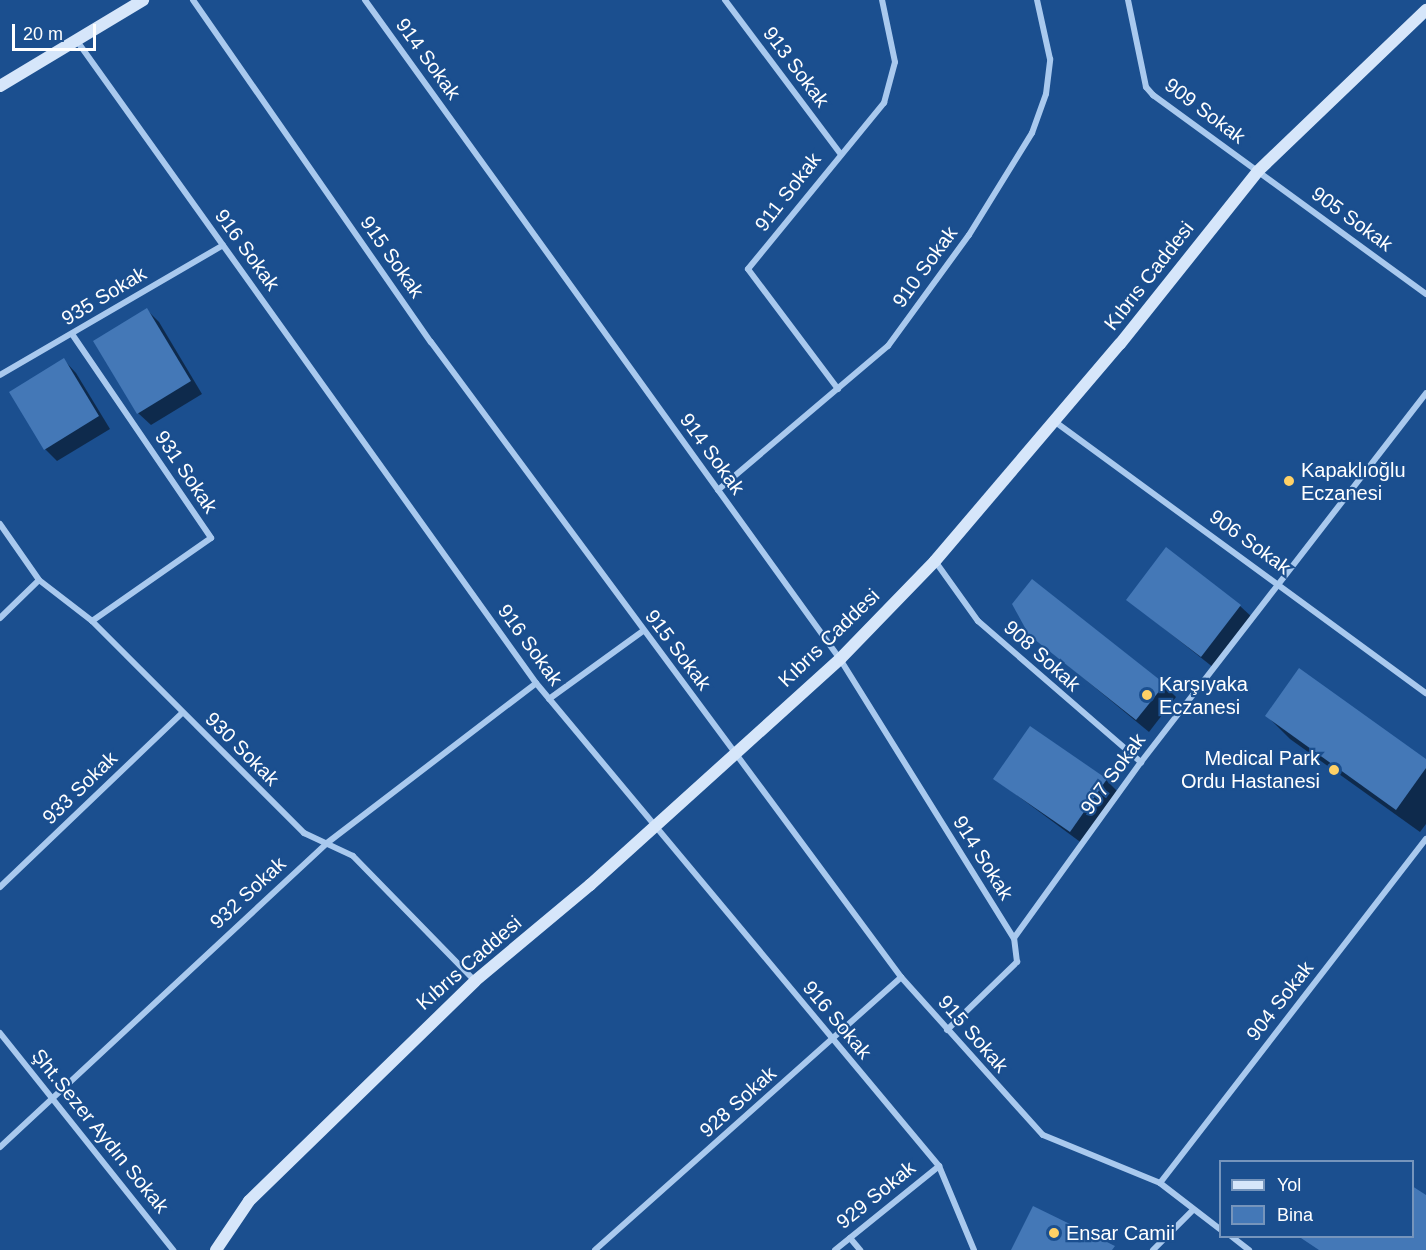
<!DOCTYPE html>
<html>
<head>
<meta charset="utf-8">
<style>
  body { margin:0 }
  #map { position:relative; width:1426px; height:1250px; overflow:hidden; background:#1b4f8f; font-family:Helvetica,sans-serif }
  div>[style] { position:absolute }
  .shadow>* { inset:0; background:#0007 }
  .building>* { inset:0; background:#4478b7 }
  .street>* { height:6px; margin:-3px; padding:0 3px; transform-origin:3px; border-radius:3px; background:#a9c9ee }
  .secondary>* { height:12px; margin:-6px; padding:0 6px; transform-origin:6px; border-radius:6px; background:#d6e6fa }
  .dots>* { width:16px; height:16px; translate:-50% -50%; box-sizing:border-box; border:3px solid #1b4f8f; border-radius:50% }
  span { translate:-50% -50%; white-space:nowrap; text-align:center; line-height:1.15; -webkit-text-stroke:4.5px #1b4f8f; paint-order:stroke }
  .street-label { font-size:20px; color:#fff }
  .poi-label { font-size:20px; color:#fff }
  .left { translate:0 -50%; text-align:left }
  .right { translate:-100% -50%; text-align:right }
  .legend { position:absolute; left:1219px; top:1160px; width:195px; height:78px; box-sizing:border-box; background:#1b4f8f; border:2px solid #7695bc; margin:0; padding:8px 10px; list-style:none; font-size:18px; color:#fff }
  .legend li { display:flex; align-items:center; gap:12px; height:30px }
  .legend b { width:30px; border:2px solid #7695bc }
  .scale { position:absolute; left:12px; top:24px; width:84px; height:27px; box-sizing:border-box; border:3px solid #fff; border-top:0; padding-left:8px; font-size:18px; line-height:21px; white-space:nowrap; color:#fff; -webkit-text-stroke:4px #1b4f8f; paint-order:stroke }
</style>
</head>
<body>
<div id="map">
  <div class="shadow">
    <i style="clip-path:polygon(147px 310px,159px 322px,202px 394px,151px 425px,138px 413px)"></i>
    <i style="clip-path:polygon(64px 360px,76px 373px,110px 429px,57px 461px,45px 449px)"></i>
    <i style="clip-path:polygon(1128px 600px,1240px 606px,1253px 618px,1214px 668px)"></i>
    <i style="clip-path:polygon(1030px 634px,1164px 685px,1176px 697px,1149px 732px)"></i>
    <i style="clip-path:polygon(1267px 716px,1426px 761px,1426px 824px,1420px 832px,1290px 739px)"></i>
    <i style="clip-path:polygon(995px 779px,1106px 780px,1118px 792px,1083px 844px)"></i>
  </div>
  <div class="building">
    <i style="clip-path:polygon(147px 308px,191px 381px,137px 414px,93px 341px)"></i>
    <i style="clip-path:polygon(64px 358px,99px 416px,44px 450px,9px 392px)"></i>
    <i style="clip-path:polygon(1166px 547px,1241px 605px,1201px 657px,1126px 600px)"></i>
    <i style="clip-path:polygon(1032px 579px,1165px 684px,1136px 720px,1029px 635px,1012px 604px)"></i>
    <i style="clip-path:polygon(1299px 668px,1426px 759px,1426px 768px,1396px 810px,1265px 716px)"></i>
    <i style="clip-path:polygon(1030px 726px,1107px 779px,1070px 832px,993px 779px)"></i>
    <i style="clip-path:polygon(1412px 1186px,1426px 1195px,1426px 1250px,1319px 1250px,1298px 1236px,1412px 1236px)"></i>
    <i style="clip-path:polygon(1033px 1206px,1115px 1246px,1112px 1250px,1011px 1250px)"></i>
  </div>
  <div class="street">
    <i style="left:193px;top:0;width:417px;rotate:55.2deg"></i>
    <i style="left:431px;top:342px;width:790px;rotate:53.49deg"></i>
    <i style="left:901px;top:977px;width:212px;rotate:48.1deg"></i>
    <i style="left:1043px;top:1135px;width:126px;rotate:22.3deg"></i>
    <i style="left:1160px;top:1183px;width:76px;rotate:37.5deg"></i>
    <i style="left:365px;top:0;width:812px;rotate:54.22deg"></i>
    <i style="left:840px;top:659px;width:329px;rotate:58.1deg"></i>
    <i style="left:725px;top:0;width:191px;rotate:53.1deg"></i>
    <i style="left:1128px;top:0;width:89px;rotate:78.3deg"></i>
    <i style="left:1146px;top:87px;width:11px;rotate:49deg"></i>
    <i style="left:1153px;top:95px;width:338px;rotate:36.1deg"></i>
    <i style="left:77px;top:41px;width:789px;rotate:54.44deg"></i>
    <i style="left:536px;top:683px;width:629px;rotate:50.16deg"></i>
    <i style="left:939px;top:1166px;width:91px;rotate:67.4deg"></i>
    <i style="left:72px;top:334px;width:247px;rotate:55.7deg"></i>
    <i style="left:211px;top:538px;width:145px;rotate:145.1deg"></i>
    <i style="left:0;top:375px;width:258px;rotate:-30.2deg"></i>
    <i style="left:838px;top:389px;width:150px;rotate:-126.9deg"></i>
    <i style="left:748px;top:269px;width:215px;rotate:-50.7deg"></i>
    <i style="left:884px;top:103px;width:42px;rotate:-75deg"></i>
    <i style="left:895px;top:62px;width:63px;rotate:-101.8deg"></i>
    <i style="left:1054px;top:421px;width:461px;rotate:36.2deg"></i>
    <i style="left:718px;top:490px;width:223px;rotate:-40.3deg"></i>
    <i style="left:888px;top:346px;width:137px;rotate:-53.9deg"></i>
    <i style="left:969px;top:235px;width:120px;rotate:-58.3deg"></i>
    <i style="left:1032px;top:133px;width:41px;rotate:-70.3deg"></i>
    <i style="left:1046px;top:94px;width:35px;rotate:-83deg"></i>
    <i style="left:1050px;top:59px;width:60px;rotate:-102.4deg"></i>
    <i style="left:0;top:524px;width:68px;rotate:55.1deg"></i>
    <i style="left:39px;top:580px;width:67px;rotate:37.7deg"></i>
    <i style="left:92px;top:621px;width:300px;rotate:45deg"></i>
    <i style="left:304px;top:833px;width:54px;rotate:25.1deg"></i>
    <i style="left:353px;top:856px;width:175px;rotate:45.7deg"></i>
    <i style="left:935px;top:561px;width:74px;rotate:54.4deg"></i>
    <i style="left:978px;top:621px;width:216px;rotate:40.9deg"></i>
    <i style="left:0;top:618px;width:54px;rotate:-44.3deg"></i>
    <i style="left:549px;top:699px;width:116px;rotate:-35.9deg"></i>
    <i style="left:0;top:887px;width:252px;rotate:-43.7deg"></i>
    <i style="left:947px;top:1030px;width:98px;rotate:-44.2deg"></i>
    <i style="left:1017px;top:962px;width:24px;rotate:-97deg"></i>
    <i style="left:1014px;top:938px;width:217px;rotate:-54.2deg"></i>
    <i style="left:1141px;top:762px;width:466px;rotate:-52.3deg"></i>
    <i style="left:0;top:1033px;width:278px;rotate:51.4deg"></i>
    <i style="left:0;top:1147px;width:446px;rotate:-42.9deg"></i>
    <i style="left:327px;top:843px;width:263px;rotate:-37.4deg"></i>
    <i style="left:1160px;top:1183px;width:435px;rotate:-52.3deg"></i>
    <i style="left:1231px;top:1236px;width:23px;rotate:38deg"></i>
    <i style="left:850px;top:1238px;width:16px;rotate:50deg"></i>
    <i style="left:595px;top:1250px;width:410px;rotate:-41.7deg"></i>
    <i style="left:835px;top:1250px;width:134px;rotate:-38.9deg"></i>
    <i style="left:1153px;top:1250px;width:57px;rotate:-45deg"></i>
  </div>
  <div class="secondary">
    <i style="left:0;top:86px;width:167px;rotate:-31deg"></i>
    <i style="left:216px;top:1250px;width:59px;rotate:-56deg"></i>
    <i style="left:249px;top:1201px;width:315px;rotate:-44.2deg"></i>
    <i style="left:475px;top:981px;width:150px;rotate:-39.9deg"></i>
    <i style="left:590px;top:885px;width:337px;rotate:-42.1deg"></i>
    <i style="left:840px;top:659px;width:136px;rotate:-45.9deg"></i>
    <i style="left:935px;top:561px;width:285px;rotate:-49.6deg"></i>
    <i style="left:1120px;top:344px;width:221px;rotate:-51.4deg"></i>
    <i style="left:1258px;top:171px;width:233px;rotate:-43.8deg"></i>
  </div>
  <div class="dots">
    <i style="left:1289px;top:481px;background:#ffd166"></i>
    <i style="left:1147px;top:695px;background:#ffd166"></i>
    <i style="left:1334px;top:770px;background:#ffd166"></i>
    <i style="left:1054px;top:1233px;background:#ffd166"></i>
  </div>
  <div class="street-label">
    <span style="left:428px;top:59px;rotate:54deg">914 Sokak</span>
    <span style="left:796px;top:67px;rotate:53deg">913 Sokak</span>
    <span style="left:1205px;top:111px;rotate:37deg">909 Sokak</span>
    <span style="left:788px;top:192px;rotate:-52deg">911 Sokak</span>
    <span style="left:1352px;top:219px;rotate:36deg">905 Sokak</span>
    <span style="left:247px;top:250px;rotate:54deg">916 Sokak</span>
    <span style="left:392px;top:257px;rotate:55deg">915 Sokak</span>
    <span style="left:925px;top:267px;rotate:-54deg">910 Sokak</span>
    <span style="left:1149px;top:276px;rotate:-52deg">Kıbrıs Caddesi</span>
    <span style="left:104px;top:296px;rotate:-31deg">935 Sokak</span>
    <span style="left:712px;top:454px;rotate:54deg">914 Sokak</span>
    <span style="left:186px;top:472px;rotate:56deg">931 Sokak</span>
    <span style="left:1250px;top:542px;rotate:36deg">906 Sokak</span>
    <span style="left:829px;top:638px;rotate:-44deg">Kıbrıs Caddesi</span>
    <span style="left:530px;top:645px;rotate:54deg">916 Sokak</span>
    <span style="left:678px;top:650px;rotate:53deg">915 Sokak</span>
    <span style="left:1042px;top:656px;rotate:42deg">908 Sokak</span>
    <span style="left:242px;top:749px;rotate:45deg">930 Sokak</span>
    <span style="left:1113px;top:774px;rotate:-54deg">907 Sokak</span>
    <span style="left:80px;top:788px;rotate:-44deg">933 Sokak</span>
    <span style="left:983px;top:858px;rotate:58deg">914 Sokak</span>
    <span style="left:248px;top:893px;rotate:-43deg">932 Sokak</span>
    <span style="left:469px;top:963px;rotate:-41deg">Kıbrıs Caddesi</span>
    <span style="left:1280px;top:1001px;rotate:-52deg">904 Sokak</span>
    <span style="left:837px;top:1020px;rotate:50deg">916 Sokak</span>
    <span style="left:973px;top:1034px;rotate:49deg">915 Sokak</span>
    <span style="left:738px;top:1102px;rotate:-42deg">928 Sokak</span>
    <span style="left:100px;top:1131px;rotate:51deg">Şht.Sezer Aydın Sokak</span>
    <span style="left:876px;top:1195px;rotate:-39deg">929 Sokak</span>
  </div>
  <div class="poi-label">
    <span class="left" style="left:1301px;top:482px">Kapaklıoğlu<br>Eczanesi</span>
    <span class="left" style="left:1159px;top:696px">Karşıyaka<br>Eczanesi</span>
    <span class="right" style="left:1320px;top:770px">Medical Park<br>Ordu Hastanesi</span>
    <span class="left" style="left:1066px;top:1233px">Ensar Camii</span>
  </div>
  <ul class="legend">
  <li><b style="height:8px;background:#d6e6fa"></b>Yol</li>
  <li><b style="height:16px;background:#4478b7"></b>Bina</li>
  </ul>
  <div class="scale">20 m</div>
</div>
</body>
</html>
